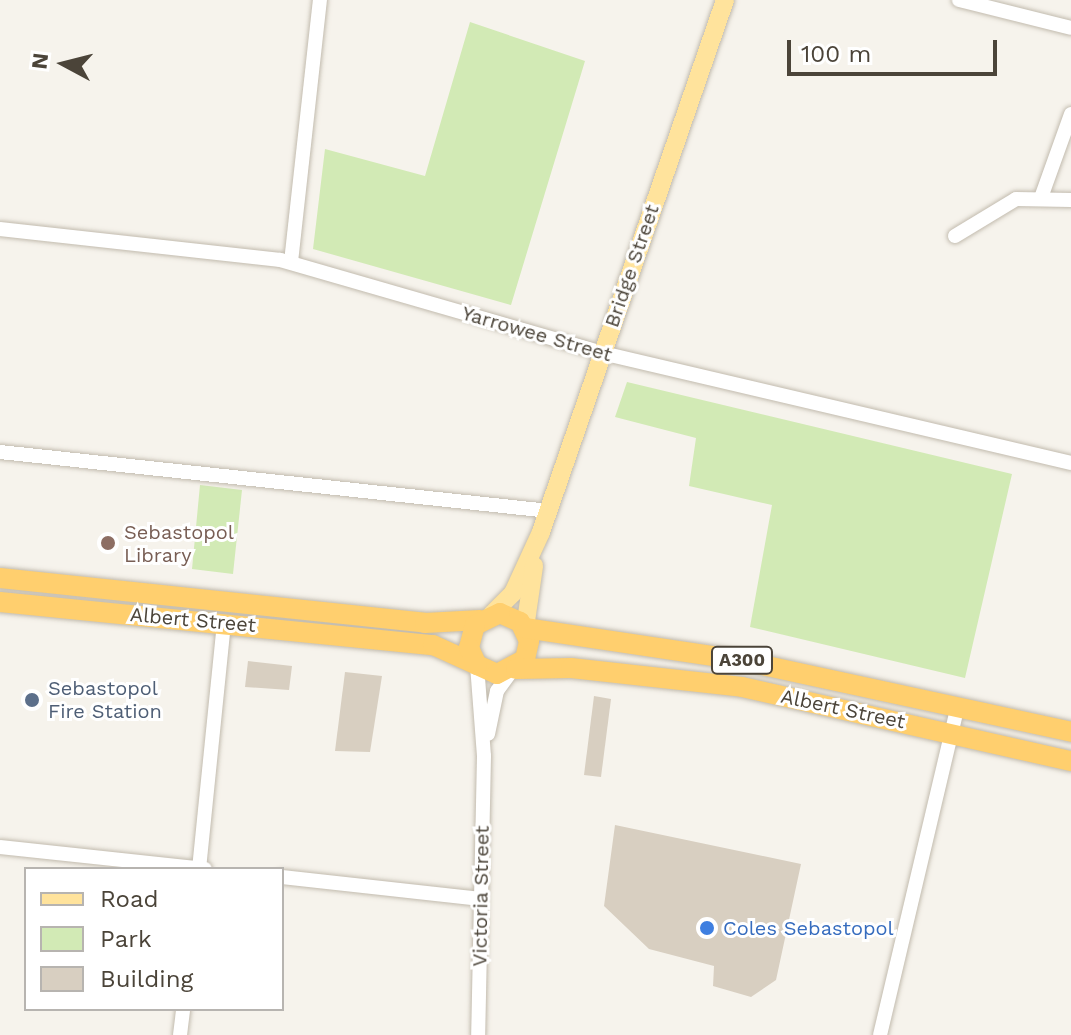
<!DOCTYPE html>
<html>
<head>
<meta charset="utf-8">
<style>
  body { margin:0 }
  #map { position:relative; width:1071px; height:1035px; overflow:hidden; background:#f6f3ec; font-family:"Work Sans",sans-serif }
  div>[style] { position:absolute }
  .green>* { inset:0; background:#d2eab5 }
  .building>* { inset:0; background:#d8cfc1 }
  .roads { filter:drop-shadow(0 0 2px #c2bbae) drop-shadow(0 0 2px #c2bbae) }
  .minor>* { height:14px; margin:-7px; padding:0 7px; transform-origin:7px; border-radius:7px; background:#fff }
  .major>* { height:18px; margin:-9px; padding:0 9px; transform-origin:9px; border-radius:9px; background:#ffe39c }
  .highway>* { height:20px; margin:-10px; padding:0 10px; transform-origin:10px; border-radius:10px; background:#ffcf6e }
  .dots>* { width:22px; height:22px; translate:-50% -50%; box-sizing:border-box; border:4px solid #fff; border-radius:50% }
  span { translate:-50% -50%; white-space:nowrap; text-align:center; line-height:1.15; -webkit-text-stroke:6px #fff; paint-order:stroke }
  .shield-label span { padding:2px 6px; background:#fff; border:2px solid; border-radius:6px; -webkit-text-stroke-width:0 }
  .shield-label { font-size:18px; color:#4b4439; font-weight:700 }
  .street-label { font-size:20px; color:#4b4439 }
  .education-label { font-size:20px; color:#785e54 }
  .left { translate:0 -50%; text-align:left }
  .service-label { font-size:20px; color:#4e5e75 }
  .shop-label { font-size:20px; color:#366cbe }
  .legend { position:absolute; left:24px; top:867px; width:260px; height:144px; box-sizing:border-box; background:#fff; border:2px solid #b7b4b0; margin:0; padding:10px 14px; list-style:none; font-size:24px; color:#4b4439 }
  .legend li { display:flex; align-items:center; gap:16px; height:40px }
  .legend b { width:40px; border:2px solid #b7b4b0 }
  .north { position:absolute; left:24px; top:24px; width:80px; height:80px; -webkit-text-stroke:6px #fff; paint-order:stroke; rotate:277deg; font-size:22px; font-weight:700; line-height:32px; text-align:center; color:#4b4439 }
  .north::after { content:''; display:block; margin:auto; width:28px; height:36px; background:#4b4439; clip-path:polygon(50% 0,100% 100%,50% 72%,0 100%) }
  .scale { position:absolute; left:787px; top:40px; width:210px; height:36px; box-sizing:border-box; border:4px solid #4b4439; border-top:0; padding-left:10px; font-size:24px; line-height:28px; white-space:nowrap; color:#4b4439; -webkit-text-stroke:6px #fff; paint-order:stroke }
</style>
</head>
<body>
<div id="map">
  <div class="green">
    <i style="clip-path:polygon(470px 22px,585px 61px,511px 305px,313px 249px,325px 149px,425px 176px)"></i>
    <i style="clip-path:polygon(627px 382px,1012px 474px,965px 678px,750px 627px,772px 505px,689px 486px,696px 438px,615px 417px)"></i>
    <i style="clip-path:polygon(200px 485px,242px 490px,233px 574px,192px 569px)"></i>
  </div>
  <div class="building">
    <i style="clip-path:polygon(248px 661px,292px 666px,289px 690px,245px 687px)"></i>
    <i style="clip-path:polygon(345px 672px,382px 676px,370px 752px,335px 751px)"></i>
    <i style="clip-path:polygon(594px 696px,611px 699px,601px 777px,584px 775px)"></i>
    <i style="clip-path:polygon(615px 825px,801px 864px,776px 980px,751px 997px,713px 986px,714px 966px,649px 949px,604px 906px)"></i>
  </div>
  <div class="roads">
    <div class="minor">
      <i style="left:959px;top:0;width:115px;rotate:14deg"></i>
      <i style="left:1042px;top:195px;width:86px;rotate:-70.3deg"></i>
      <i style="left:0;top:229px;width:282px;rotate:6.3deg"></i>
      <i style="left:280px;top:260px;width:335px;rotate:16.1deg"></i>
      <i style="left:602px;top:353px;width:482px;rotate:13.2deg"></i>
      <i style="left:955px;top:236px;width:71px;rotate:-31.2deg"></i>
      <i style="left:1016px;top:199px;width:55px;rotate:1deg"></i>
      <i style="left:291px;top:262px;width:264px;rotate:-83.7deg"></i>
      <i style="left:0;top:452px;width:552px;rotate:6.13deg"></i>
      <i style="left:477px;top:665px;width:91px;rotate:85.6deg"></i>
      <i style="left:484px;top:756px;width:279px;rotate:91.2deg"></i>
      <i style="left:488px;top:734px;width:44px;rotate:-78.2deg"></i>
      <i style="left:497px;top:691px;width:24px;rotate:-54deg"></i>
      <i style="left:0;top:847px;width:206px;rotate:6.1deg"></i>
      <i style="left:199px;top:869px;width:248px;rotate:-84.2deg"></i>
      <i style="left:282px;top:877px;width:200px;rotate:6.3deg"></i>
      <i style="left:180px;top:1035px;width:26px;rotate:-83deg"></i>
      <i style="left:880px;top:1035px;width:338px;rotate:-76.7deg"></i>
    </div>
    <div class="major">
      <i style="left:492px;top:614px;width:30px;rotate:-45deg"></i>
      <i style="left:513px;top:593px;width:67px;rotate:-65.3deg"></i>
      <i style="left:541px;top:532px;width:563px;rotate:-70.92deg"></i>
      <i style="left:525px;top:628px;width:63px;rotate:-81.7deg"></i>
    </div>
    <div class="highway">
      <i style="left:0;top:578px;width:427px;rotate:6deg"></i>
      <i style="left:425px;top:623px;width:55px;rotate:-3.1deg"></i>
      <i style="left:0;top:602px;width:435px;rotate:5.7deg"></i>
      <i style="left:433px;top:645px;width:70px;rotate:24.4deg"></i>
      <i style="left:497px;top:674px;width:32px;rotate:-28deg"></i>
      <i style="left:525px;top:659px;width:18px;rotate:-77deg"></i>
      <i style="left:529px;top:641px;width:21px;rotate:-115deg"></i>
      <i style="left:520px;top:622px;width:22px;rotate:-156deg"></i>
      <i style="left:500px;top:613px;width:28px;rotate:154deg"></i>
      <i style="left:475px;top:625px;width:24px;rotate:105deg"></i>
      <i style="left:469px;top:648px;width:19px;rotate:65deg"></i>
      <i style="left:525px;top:628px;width:216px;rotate:8.5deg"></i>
      <i style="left:739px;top:660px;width:340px;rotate:12.2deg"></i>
      <i style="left:516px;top:669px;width:55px;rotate:-1deg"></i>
      <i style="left:571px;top:668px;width:172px;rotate:6.3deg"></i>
      <i style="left:742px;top:687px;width:337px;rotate:12.7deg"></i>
    </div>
  </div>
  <div class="dots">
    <i style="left:108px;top:543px;background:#8d6e63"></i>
    <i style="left:32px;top:700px;background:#5c6f8a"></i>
    <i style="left:707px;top:928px;background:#3f7fe0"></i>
  </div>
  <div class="shield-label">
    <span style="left:742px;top:660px">A300</span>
  </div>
  <div class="street-label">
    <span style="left:632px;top:266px;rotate:-71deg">Bridge Street</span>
    <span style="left:537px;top:334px;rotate:16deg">Yarrowee Street</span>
    <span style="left:193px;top:620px;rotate:5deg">Albert Street</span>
    <span style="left:843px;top:709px;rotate:12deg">Albert Street</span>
    <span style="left:481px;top:896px;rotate:-89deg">Victoria Street</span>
  </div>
  <div class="education-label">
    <span class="left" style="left:124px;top:544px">Sebastopol<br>Library</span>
  </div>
  <div class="service-label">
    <span class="left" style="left:48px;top:700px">Sebastopol<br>Fire Station</span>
  </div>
  <div class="shop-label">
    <span class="left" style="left:723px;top:928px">Coles Sebastopol</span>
  </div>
  <ul class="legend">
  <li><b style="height:10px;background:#ffe39c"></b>Road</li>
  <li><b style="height:22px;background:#d2eab5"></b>Park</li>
  <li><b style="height:22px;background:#d8cfc1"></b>Building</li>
  </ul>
  <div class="north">N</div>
  <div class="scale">100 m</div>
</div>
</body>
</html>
